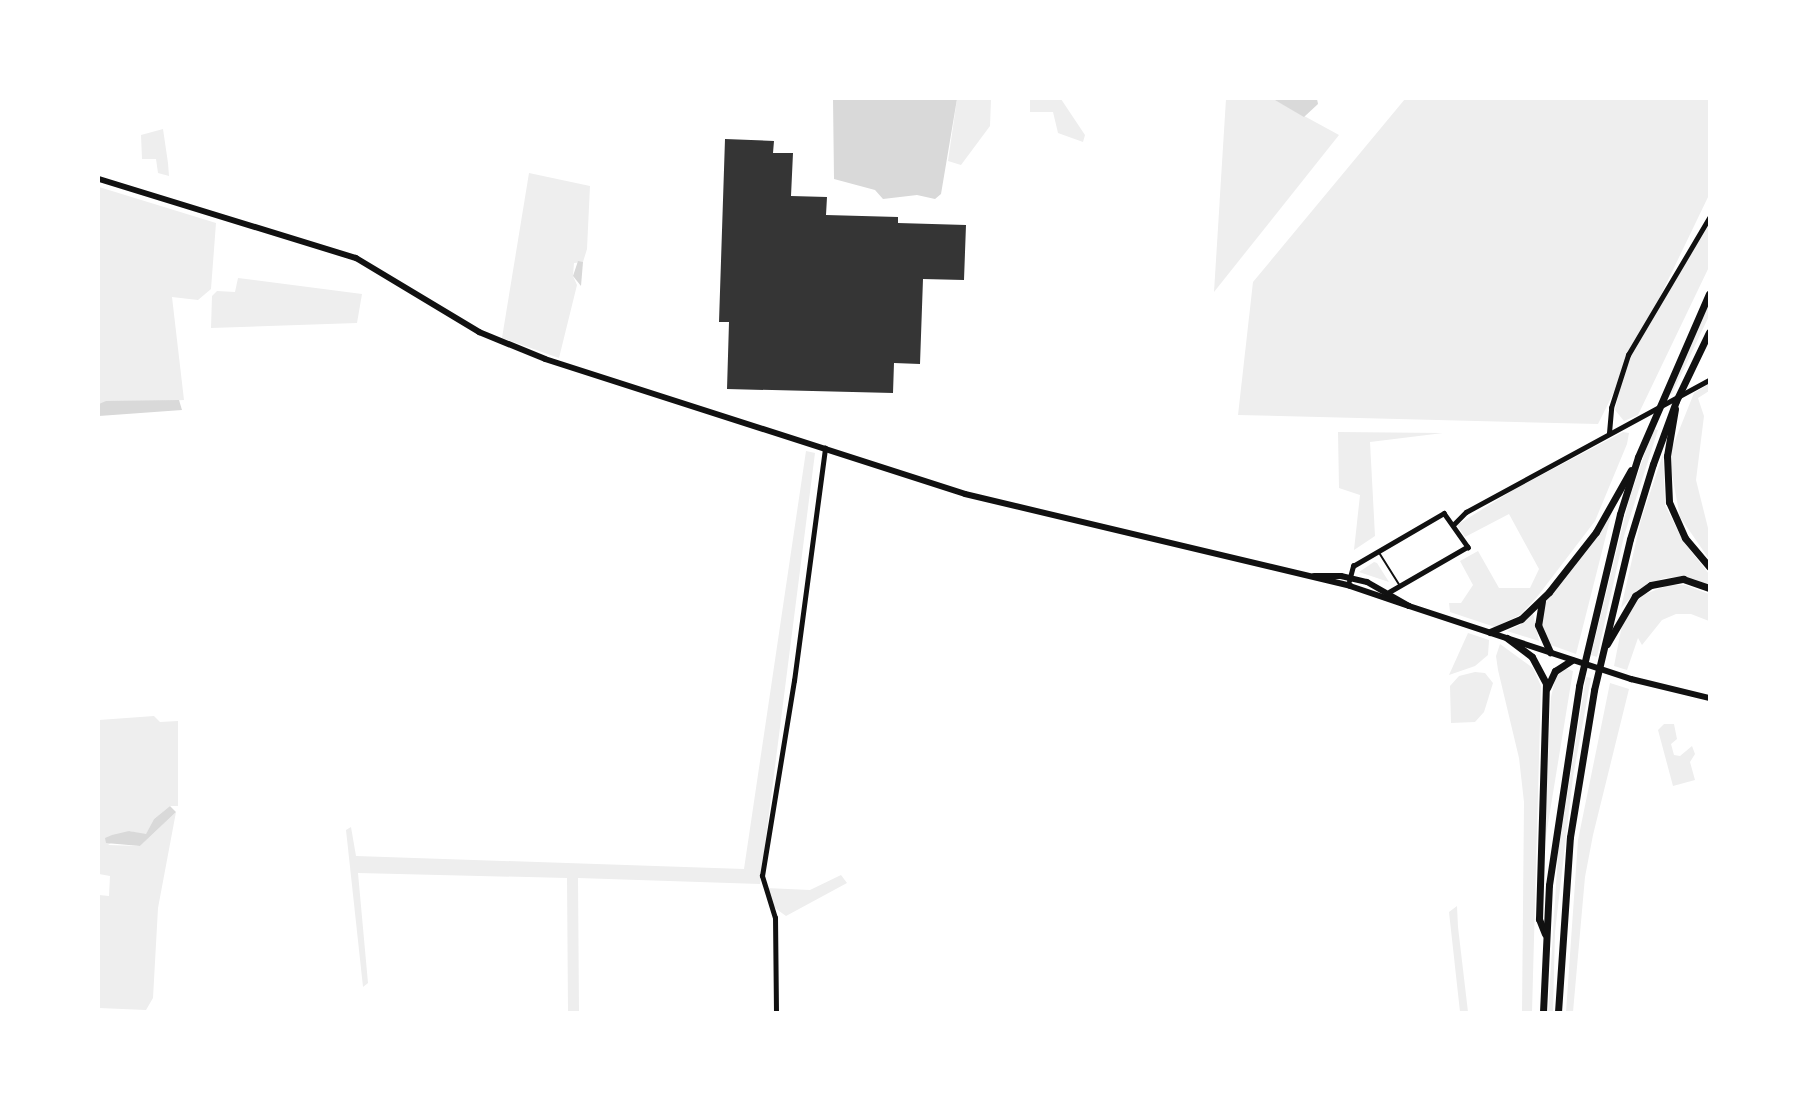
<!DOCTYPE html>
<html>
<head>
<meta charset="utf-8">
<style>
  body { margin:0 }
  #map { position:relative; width:1808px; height:1111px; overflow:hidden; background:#fff; font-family:"Asap Condensed",sans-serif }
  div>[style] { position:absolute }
  .green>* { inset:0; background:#eee }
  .water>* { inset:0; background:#d9d9d9 }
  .building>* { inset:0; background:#353535 }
  .service>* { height:2px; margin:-1px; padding:0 1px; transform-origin:1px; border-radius:1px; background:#111 }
  .minor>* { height:4.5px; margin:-2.25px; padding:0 2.25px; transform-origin:2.25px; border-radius:2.25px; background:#111 }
  .secondary>* { height:6px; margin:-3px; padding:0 3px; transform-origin:3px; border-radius:3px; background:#111 }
  .trunk>* { height:7px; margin:-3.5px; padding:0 3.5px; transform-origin:3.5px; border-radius:3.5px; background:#111 }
  span { translate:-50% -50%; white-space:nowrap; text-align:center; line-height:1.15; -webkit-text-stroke:4.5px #fff; paint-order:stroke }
  .frame { position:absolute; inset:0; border:100px solid #fff; pointer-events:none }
</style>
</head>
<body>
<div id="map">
  <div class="green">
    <i style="clip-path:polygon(957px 99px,991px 99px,990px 126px,961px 165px,948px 161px)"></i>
    <i style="clip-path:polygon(1030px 99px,1061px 99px,1085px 135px,1083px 142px,1058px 133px,1053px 112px,1030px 112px)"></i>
    <i style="clip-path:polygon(1226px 99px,1273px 99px,1339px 135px,1214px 292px)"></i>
    <i style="clip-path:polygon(1405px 99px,1709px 99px,1709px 195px,1644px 330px,1709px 225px,1709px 267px,1638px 415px,1624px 421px,1615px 410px,1624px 372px,1598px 424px,1238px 415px,1253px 282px)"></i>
    <i style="clip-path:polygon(163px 129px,168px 163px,169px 176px,158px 173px,156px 159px,142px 159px,141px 135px)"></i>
    <i style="clip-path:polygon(529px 173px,590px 186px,587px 249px,583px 262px,574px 263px,573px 276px,577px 285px,559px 358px,502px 338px)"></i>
    <i style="clip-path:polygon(99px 187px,216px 223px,211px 289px,198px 300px,172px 297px,184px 400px,99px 404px)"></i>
    <i style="clip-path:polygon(238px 278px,362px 294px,357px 323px,211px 328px,212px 296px,217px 291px,235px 292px)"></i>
    <i style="clip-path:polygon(1709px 301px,1709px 316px,1672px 394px,1666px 395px)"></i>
    <i style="clip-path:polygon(1709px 384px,1709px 391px,1698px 398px,1704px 416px,1696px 480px,1709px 532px,1709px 559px,1680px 517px,1670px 464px,1672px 448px,1694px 393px)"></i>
    <i style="clip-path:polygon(1653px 429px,1658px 430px,1624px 536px,1597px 657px,1591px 655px,1629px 500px)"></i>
    <i style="clip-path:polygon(1338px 432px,1443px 433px,1370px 442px,1375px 536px,1354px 550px,1360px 495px,1339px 488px)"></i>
    <i style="clip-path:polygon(1623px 432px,1629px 433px,1627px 444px,1595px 521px,1537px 597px,1520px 615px,1495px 627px,1450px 612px,1449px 603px,1461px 603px,1473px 585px,1460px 561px,1478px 551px,1499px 588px,1530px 588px,1539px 569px,1509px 514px,1465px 537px,1457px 525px,1515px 489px)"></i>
    <i style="clip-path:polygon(806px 451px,815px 453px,760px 884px,578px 878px,579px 1012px,568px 1012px,567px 878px,358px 873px,368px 983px,363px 987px,346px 830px,351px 827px,356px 856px,744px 869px)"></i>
    <i style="clip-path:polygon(1663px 454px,1665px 505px,1683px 541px,1709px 574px,1709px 585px,1681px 577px,1664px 578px,1639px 589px,1621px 608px,1641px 520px)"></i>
    <i style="clip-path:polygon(1614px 504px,1576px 654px,1548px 644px,1541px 625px,1543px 606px,1591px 543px)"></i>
    <i style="clip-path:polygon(1374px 562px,1377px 563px,1389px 582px,1359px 572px)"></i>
    <i style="clip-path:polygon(1669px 585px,1685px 585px,1709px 594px,1709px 621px,1691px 614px,1676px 614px,1662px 620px,1642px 645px,1638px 638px,1627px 670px,1614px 666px,1622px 625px,1634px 603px,1645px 594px)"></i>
    <i style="clip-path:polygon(1533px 613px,1539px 641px,1507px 631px,1520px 625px)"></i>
    <i style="clip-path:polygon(1468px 633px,1489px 640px,1488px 655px,1475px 666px,1449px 675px)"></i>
    <i style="clip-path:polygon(1500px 644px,1533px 668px,1541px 686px,1532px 1012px,1522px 1012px,1524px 802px,1519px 758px,1498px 670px,1496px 656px)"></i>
    <i style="clip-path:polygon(1565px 668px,1573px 671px,1544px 848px,1551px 697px,1556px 676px)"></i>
    <i style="clip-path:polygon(1475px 672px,1485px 673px,1493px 683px,1484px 712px,1475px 722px,1451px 723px,1450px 686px,1459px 676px)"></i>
    <i style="clip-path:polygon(1586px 677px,1591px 678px,1573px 777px,1555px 932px,1553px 1012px,1548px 1012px,1558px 853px)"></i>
    <i style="clip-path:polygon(1610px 683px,1629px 689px,1593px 835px,1585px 877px,1573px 1012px,1566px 1012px,1578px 840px)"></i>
    <i style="clip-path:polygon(154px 716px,160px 722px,178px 721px,178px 806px,170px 806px,154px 819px,146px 835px,129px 831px,108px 845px,140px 846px,176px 812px,158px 908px,153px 998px,146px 1010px,99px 1008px,99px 895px,109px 896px,110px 876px,99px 874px,99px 720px)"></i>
    <i style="clip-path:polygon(1664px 724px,1674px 724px,1677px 739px,1671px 744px,1674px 755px,1680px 756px,1692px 746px,1695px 754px,1690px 762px,1695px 780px,1673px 786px,1658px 730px)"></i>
    <i style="clip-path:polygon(841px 875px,847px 883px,786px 916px,775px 908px,766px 888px,810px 890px)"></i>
    <i style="clip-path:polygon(1457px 906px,1458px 927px,1468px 1012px,1460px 1012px,1449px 912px)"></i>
  </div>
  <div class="water">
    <i style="clip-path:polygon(833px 99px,957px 99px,941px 194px,935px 199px,917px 195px,883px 199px,875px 190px,834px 179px)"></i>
    <i style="clip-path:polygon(1273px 99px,1317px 99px,1318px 104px,1304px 117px)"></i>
    <i style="clip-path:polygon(578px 261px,583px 262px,581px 286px,573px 276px)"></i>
    <i style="clip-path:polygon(179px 400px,182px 410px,99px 416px,99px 404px,106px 401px)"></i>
    <i style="clip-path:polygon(170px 806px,176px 812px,140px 846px,106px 843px,105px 838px,112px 835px,129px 831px,146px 834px,154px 819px)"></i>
  </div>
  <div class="building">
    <i style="clip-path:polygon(725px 139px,774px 141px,773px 153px,793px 153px,791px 196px,827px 197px,826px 215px,898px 217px,898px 223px,966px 225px,964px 280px,923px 279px,920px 364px,894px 363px,893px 393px,727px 389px,729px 322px,719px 322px)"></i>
  </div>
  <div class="service">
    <i style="left:1378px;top:551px;width:41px;rotate:57.8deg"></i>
  </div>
  <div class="minor">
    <i style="left:1609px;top:433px;width:25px;rotate:-85deg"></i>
    <i style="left:1611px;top:408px;width:56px;rotate:-72.2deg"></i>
    <i style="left:1628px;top:355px;width:159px;rotate:-59.4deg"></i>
    <i style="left:1453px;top:525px;width:18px;rotate:-45deg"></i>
    <i style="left:1466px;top:512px;width:277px;rotate:-28.5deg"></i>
    <i style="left:1349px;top:581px;width:16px;rotate:-75deg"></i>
    <i style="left:1353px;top:566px;width:105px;rotate:-30.2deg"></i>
    <i style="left:1444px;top:513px;width:42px;rotate:54.8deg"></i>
    <i style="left:1468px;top:547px;width:90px;rotate:150deg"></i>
    <i style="left:776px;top:1012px;width:94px;rotate:-90.6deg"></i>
    <i style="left:775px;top:918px;width:44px;rotate:-107.2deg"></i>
    <i style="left:762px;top:876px;width:198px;rotate:-80.7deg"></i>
    <i style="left:794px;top:681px;width:235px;rotate:-82.4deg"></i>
  </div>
  <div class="secondary">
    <i style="left:99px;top:179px;width:269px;rotate:17.1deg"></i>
    <i style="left:356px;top:258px;width:144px;rotate:31deg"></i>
    <i style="left:479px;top:332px;width:71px;rotate:22.2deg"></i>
    <i style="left:545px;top:359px;width:441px;rotate:17.8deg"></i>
    <i style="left:965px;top:494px;width:396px;rotate:13.4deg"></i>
    <i style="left:1350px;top:586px;width:62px;rotate:18.7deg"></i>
    <i style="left:1314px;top:576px;width:27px"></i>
    <i style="left:1341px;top:576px;width:27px;rotate:13deg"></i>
    <i style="left:1367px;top:582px;width:48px;rotate:29.7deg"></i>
    <i style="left:1409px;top:606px;width:234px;rotate:18.2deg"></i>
    <i style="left:1631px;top:679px;width:80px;rotate:13.7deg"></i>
  </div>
  <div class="trunk">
    <i style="left:1675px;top:409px;width:48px;rotate:99.7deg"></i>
    <i style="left:1667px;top:456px;width:46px;rotate:87.5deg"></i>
    <i style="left:1669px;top:502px;width:39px;rotate:66deg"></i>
    <i style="left:1685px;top:538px;width:38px;rotate:50deg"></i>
    <i style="left:1542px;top:601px;width:24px;rotate:99deg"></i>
    <i style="left:1538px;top:625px;width:30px;rotate:66deg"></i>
    <i style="left:1490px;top:632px;width:34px;rotate:-23deg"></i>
    <i style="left:1521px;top:619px;width:39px;rotate:-44deg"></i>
    <i style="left:1549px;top:592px;width:76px;rotate:-51.9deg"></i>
    <i style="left:1596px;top:532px;width:71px;rotate:-60.6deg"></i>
    <i style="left:1507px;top:638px;width:31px;rotate:37deg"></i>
    <i style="left:1532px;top:657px;width:30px;rotate:62deg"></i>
    <i style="left:1546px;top:683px;width:236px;rotate:91.7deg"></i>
    <i style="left:1539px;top:919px;width:16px;rotate:68deg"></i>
    <i style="left:1607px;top:644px;width:56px;rotate:-59.7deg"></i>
    <i style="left:1635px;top:596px;width:19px;rotate:-35deg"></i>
    <i style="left:1651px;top:585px;width:33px;rotate:-11deg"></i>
    <i style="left:1683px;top:579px;width:28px;rotate:19deg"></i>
    <i style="left:1547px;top:688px;width:19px;rotate:-65deg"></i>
    <i style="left:1555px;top:671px;width:20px;rotate:-33deg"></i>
    <i style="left:1543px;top:1012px;width:127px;rotate:-87.3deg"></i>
    <i style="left:1549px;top:885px;width:201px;rotate:-81.4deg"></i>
    <i style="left:1579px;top:686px;width:177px;rotate:-76.6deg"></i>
    <i style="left:1620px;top:514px;width:60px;rotate:-72.5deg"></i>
    <i style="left:1638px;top:457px;width:178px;rotate:-66.5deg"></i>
    <i style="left:1558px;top:1012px;width:175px;rotate:-86.1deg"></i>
    <i style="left:1570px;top:837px;width:149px;rotate:-80.7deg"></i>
    <i style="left:1594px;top:690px;width:155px;rotate:-76.6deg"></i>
    <i style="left:1630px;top:539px;width:78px;rotate:-73deg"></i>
    <i style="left:1653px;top:464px;width:67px;rotate:-69.9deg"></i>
    <i style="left:1676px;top:401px;width:76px;rotate:-64.4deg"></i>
  </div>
  <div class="frame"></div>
</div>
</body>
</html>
